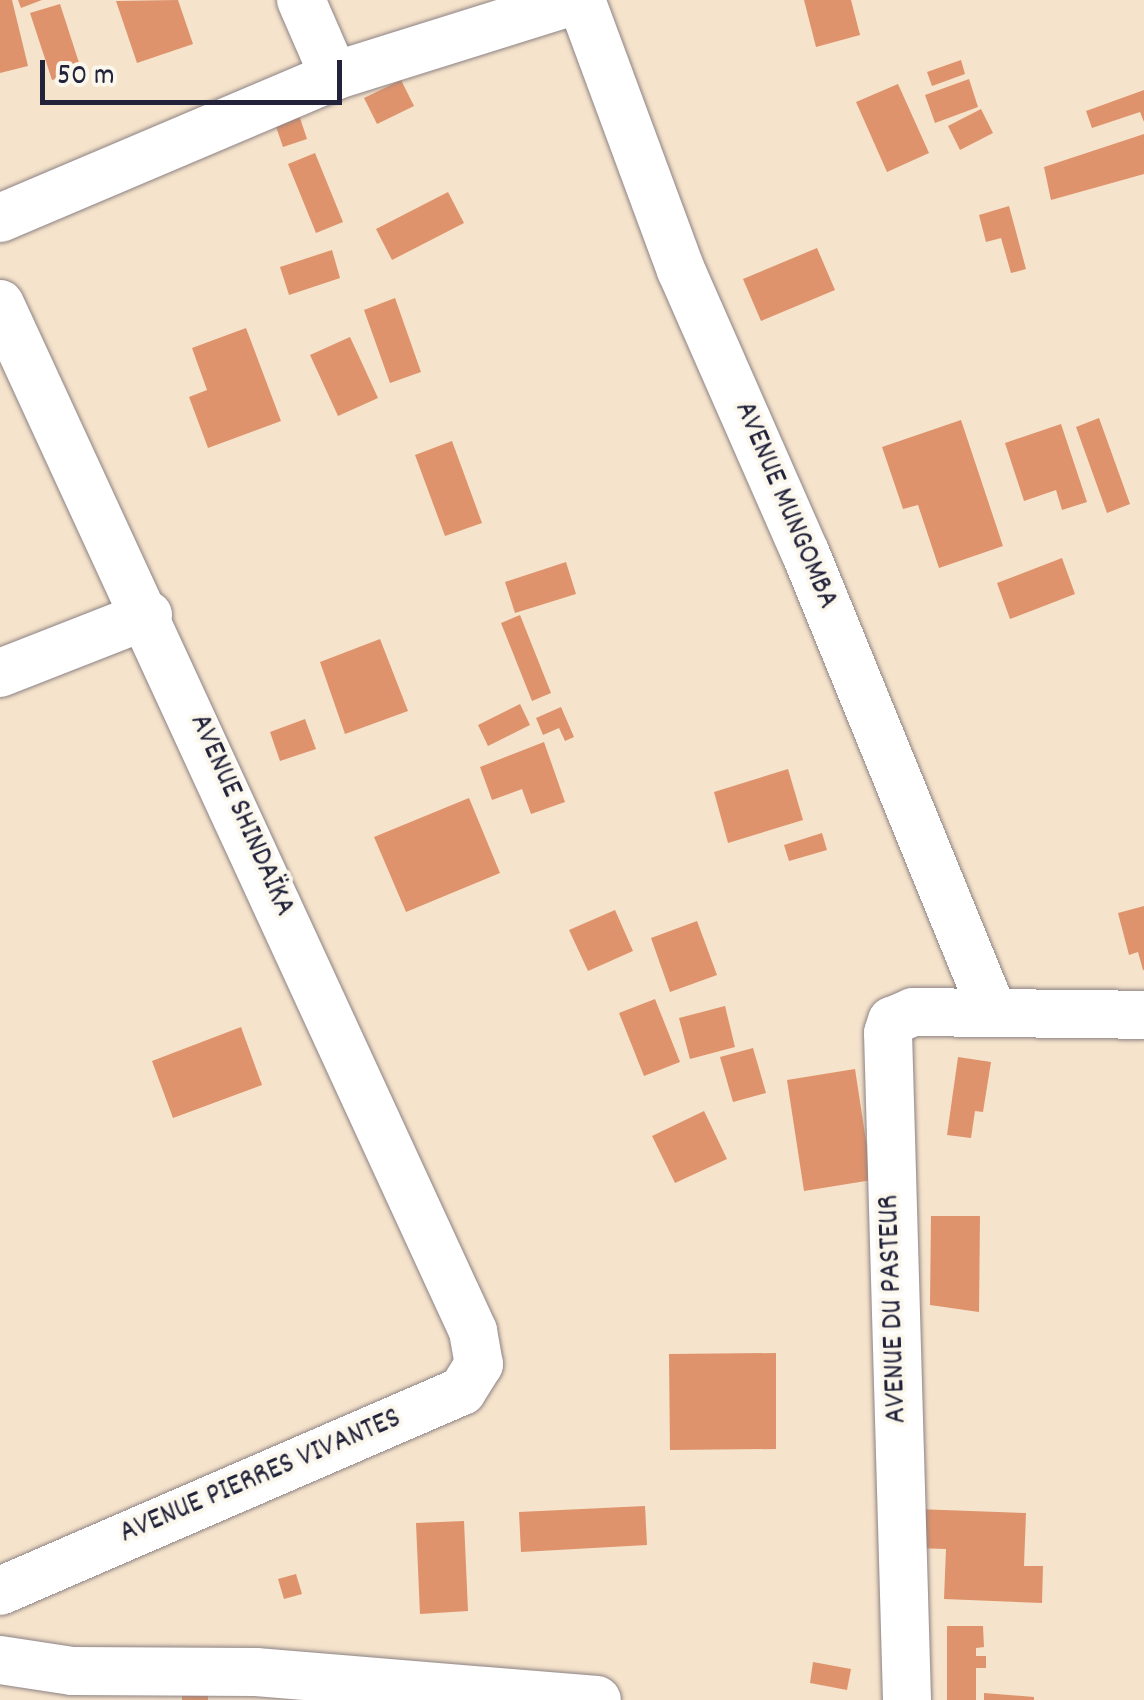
<!DOCTYPE html>
<html>
<head>
<meta charset="utf-8">
<style>
  body { margin:0 }
  #map { position:relative; width:1144px; height:1700px; overflow:hidden; background:#f6e3cb; font-family:Dekko,sans-serif }
  div>[style] { position:absolute }
  .building>* { inset:0; background:#de936c }
  .roads { filter:drop-shadow(0 0 2px #8c8283) drop-shadow(0 0 2px #8c8283) }
  .minor>* { height:48px; margin:-24px; padding:0 24px; transform-origin:24px; border-radius:24px; background:#fff }
  span { translate:-50% -50%; white-space:nowrap; text-align:center; line-height:1.15; -webkit-text-stroke:8px #fbf7ec; paint-order:stroke }
  .street-label { font-size:30px; color:#22223b }
  .scale { position:absolute; left:40px; top:60px; width:302px; height:45px; box-sizing:border-box; border:5px solid #22223b; border-top:0; padding-left:12px; font-size:30px; line-height:35px; white-space:nowrap; color:#22223b; -webkit-text-stroke:8px #fbf7ec; paint-order:stroke }
</style>
</head>
<body>
<div id="map">
  <div class="building">
    <i style="clip-path:polygon(0 0,12px 0,28px 66px,0 73px)"></i>
    <i style="clip-path:polygon(18px 0,42px 0,21px 8px)"></i>
    <i style="clip-path:polygon(178px 0,193px 44px,137px 63px,116px 1px)"></i>
    <i style="clip-path:polygon(804px 0,851px 0,860px 35px,816px 47px)"></i>
    <i style="clip-path:polygon(60px 4px,82px 72px,52px 80px,30px 13px)"></i>
    <i style="clip-path:polygon(961px 60px,965px 74px,932px 86px,927px 72px)"></i>
    <i style="clip-path:polygon(969px 79px,978px 107px,935px 123px,925px 95px)"></i>
    <i style="clip-path:polygon(401px 80px,414px 106px,377px 124px,364px 98px)"></i>
    <i style="clip-path:polygon(898px 84px,929px 153px,887px 172px,856px 102px)"></i>
    <i style="clip-path:polygon(1144px 90px,1144px 122px,1140px 112px,1092px 128px,1086px 111px)"></i>
    <i style="clip-path:polygon(981px 109px,993px 133px,960px 150px,948px 126px)"></i>
    <i style="clip-path:polygon(298px 112px,307px 139px,283px 147px,274px 121px)"></i>
    <i style="clip-path:polygon(1144px 134px,1144px 174px,1051px 200px,1044px 167px)"></i>
    <i style="clip-path:polygon(315px 153px,343px 222px,316px 233px,288px 164px)"></i>
    <i style="clip-path:polygon(448px 192px,464px 223px,392px 260px,376px 229px)"></i>
    <i style="clip-path:polygon(1009px 206px,1026px 269px,1011px 273px,1001px 238px,986px 242px,979px 215px)"></i>
    <i style="clip-path:polygon(817px 248px,835px 290px,761px 321px,743px 279px)"></i>
    <i style="clip-path:polygon(332px 250px,340px 278px,289px 295px,280px 267px)"></i>
    <i style="clip-path:polygon(395px 298px,421px 372px,390px 383px,364px 310px)"></i>
    <i style="clip-path:polygon(246px 328px,281px 421px,208px 448px,189px 397px,207px 390px,192px 348px)"></i>
    <i style="clip-path:polygon(350px 337px,378px 398px,338px 416px,310px 355px)"></i>
    <i style="clip-path:polygon(1099px 418px,1130px 504px,1107px 513px,1076px 427px)"></i>
    <i style="clip-path:polygon(961px 420px,1003px 546px,939px 568px,918px 505px,903px 509px,882px 447px)"></i>
    <i style="clip-path:polygon(1061px 424px,1087px 502px,1062px 510px,1056px 490px,1024px 501px,1005px 443px)"></i>
    <i style="clip-path:polygon(452px 441px,482px 523px,445px 536px,415px 455px)"></i>
    <i style="clip-path:polygon(1062px 558px,1075px 594px,1010px 619px,997px 583px)"></i>
    <i style="clip-path:polygon(566px 562px,576px 594px,515px 613px,505px 582px)"></i>
    <i style="clip-path:polygon(520px 615px,551px 693px,532px 701px,501px 623px)"></i>
    <i style="clip-path:polygon(380px 639px,408px 711px,345px 734px,320px 662px)"></i>
    <i style="clip-path:polygon(520px 704px,530px 725px,488px 746px,478px 725px)"></i>
    <i style="clip-path:polygon(561px 707px,574px 737px,565px 741px,559px 728px,543px 735px,536px 718px)"></i>
    <i style="clip-path:polygon(305px 719px,316px 749px,280px 761px,270px 732px)"></i>
    <i style="clip-path:polygon(544px 742px,565px 802px,531px 814px,522px 789px,492px 800px,480px 767px)"></i>
    <i style="clip-path:polygon(788px 769px,803px 820px,728px 843px,714px 792px)"></i>
    <i style="clip-path:polygon(469px 798px,500px 873px,406px 912px,374px 837px)"></i>
    <i style="clip-path:polygon(822px 833px,827px 850px,789px 861px,784px 845px)"></i>
    <i style="clip-path:polygon(1144px 906px,1144px 970px,1143px 970px,1138px 952px,1129px 955px,1118px 913px)"></i>
    <i style="clip-path:polygon(615px 910px,633px 951px,588px 971px,569px 930px)"></i>
    <i style="clip-path:polygon(697px 921px,717px 975px,670px 992px,651px 938px)"></i>
    <i style="clip-path:polygon(655px 999px,680px 1062px,644px 1076px,619px 1013px)"></i>
    <i style="clip-path:polygon(725px 1006px,735px 1047px,690px 1059px,679px 1018px)"></i>
    <i style="clip-path:polygon(241px 1027px,262px 1085px,173px 1118px,152px 1061px)"></i>
    <i style="clip-path:polygon(753px 1048px,766px 1093px,733px 1102px,720px 1057px)"></i>
    <i style="clip-path:polygon(958px 1057px,991px 1062px,983px 1112px,975px 1111px,971px 1138px,947px 1135px)"></i>
    <i style="clip-path:polygon(855px 1069px,872px 1180px,804px 1191px,787px 1080px)"></i>
    <i style="clip-path:polygon(704px 1111px,727px 1159px,675px 1183px,652px 1136px)"></i>
    <i style="clip-path:polygon(931px 1216px,980px 1216px,979px 1312px,930px 1305px)"></i>
    <i style="clip-path:polygon(776px 1353px,776px 1449px,670px 1450px,669px 1354px)"></i>
    <i style="clip-path:polygon(645px 1506px,647px 1545px,521px 1552px,519px 1512px)"></i>
    <i style="clip-path:polygon(916px 1509px,1026px 1513px,1024px 1566px,1043px 1566px,1042px 1603px,944px 1599px,946px 1549px,914px 1548px)"></i>
    <i style="clip-path:polygon(464px 1521px,468px 1611px,420px 1614px,416px 1523px)"></i>
    <i style="clip-path:polygon(296px 1574px,302px 1594px,284px 1599px,278px 1579px)"></i>
    <i style="clip-path:polygon(947px 1626px,983px 1626px,984px 1647px,976px 1648px,976px 1656px,986px 1656px,986px 1668px,976px 1668px,976px 1700px,947px 1700px)"></i>
    <i style="clip-path:polygon(813px 1662px,851px 1669px,847px 1690px,810px 1683px)"></i>
    <i style="clip-path:polygon(182px 1692px,208px 1693px,208px 1700px,182px 1700px)"></i>
    <i style="clip-path:polygon(984px 1693px,1034px 1697px,1034px 1700px,984px 1700px)"></i>
  </div>
  <div class="roads">
    <div class="minor">
      <i style="left:301px;top:0;width:83px;rotate:66.5deg"></i>
      <i style="left:581px;top:0;width:288px;rotate:69.7deg"></i>
      <i style="left:681px;top:270px;width:308px;rotate:66.3deg"></i>
      <i style="left:805px;top:552px;width:495px;rotate:67.8deg"></i>
      <i style="left:0;top:218px;width:363px;rotate:-23deg"></i>
      <i style="left:334px;top:76px;width:254px;rotate:-17.4deg"></i>
      <i style="left:0;top:304px;width:1131px;rotate:65.27deg"></i>
      <i style="left:473px;top:1331px;width:34px;rotate:80deg"></i>
      <i style="left:479px;top:1364px;width:32px;rotate:122deg"></i>
      <i style="left:462px;top:1391px;width:503px;rotate:156.59deg"></i>
      <i style="left:0;top:673px;width:159px;rotate:-21.4deg"></i>
      <i style="left:0;top:1660px;width:73px;rotate:8.7deg"></i>
      <i style="left:72px;top:1671px;width:184px;rotate:0.3deg"></i>
      <i style="left:256px;top:1672px;width:342px;rotate:4.7deg"></i>
      <i style="left:907px;top:1700px;width:667px;rotate:-91.63deg"></i>
      <i style="left:888px;top:1033px;width:13px;rotate:-72deg"></i>
      <i style="left:892px;top:1021px;width:23px;rotate:-23deg"></i>
      <i style="left:913px;top:1012px;width:231px;rotate:0.7deg"></i>
    </div>
  </div>
  <div class="street-label">
    <span style="left:784px;top:506px;rotate:67deg">AVENUE MUNGOMBA</span>
    <span style="left:240px;top:816px;rotate:66deg">AVENUE SHINDAÏKA</span>
    <span style="left:895px;top:1309px;rotate:-92deg">AVENUE DU PASTEUR</span>
    <span style="left:261px;top:1478px;rotate:-23deg">AVENUE PIERRES VIVANTES</span>
  </div>
  <div class="scale">50 m</div>
</div>
</body>
</html>
